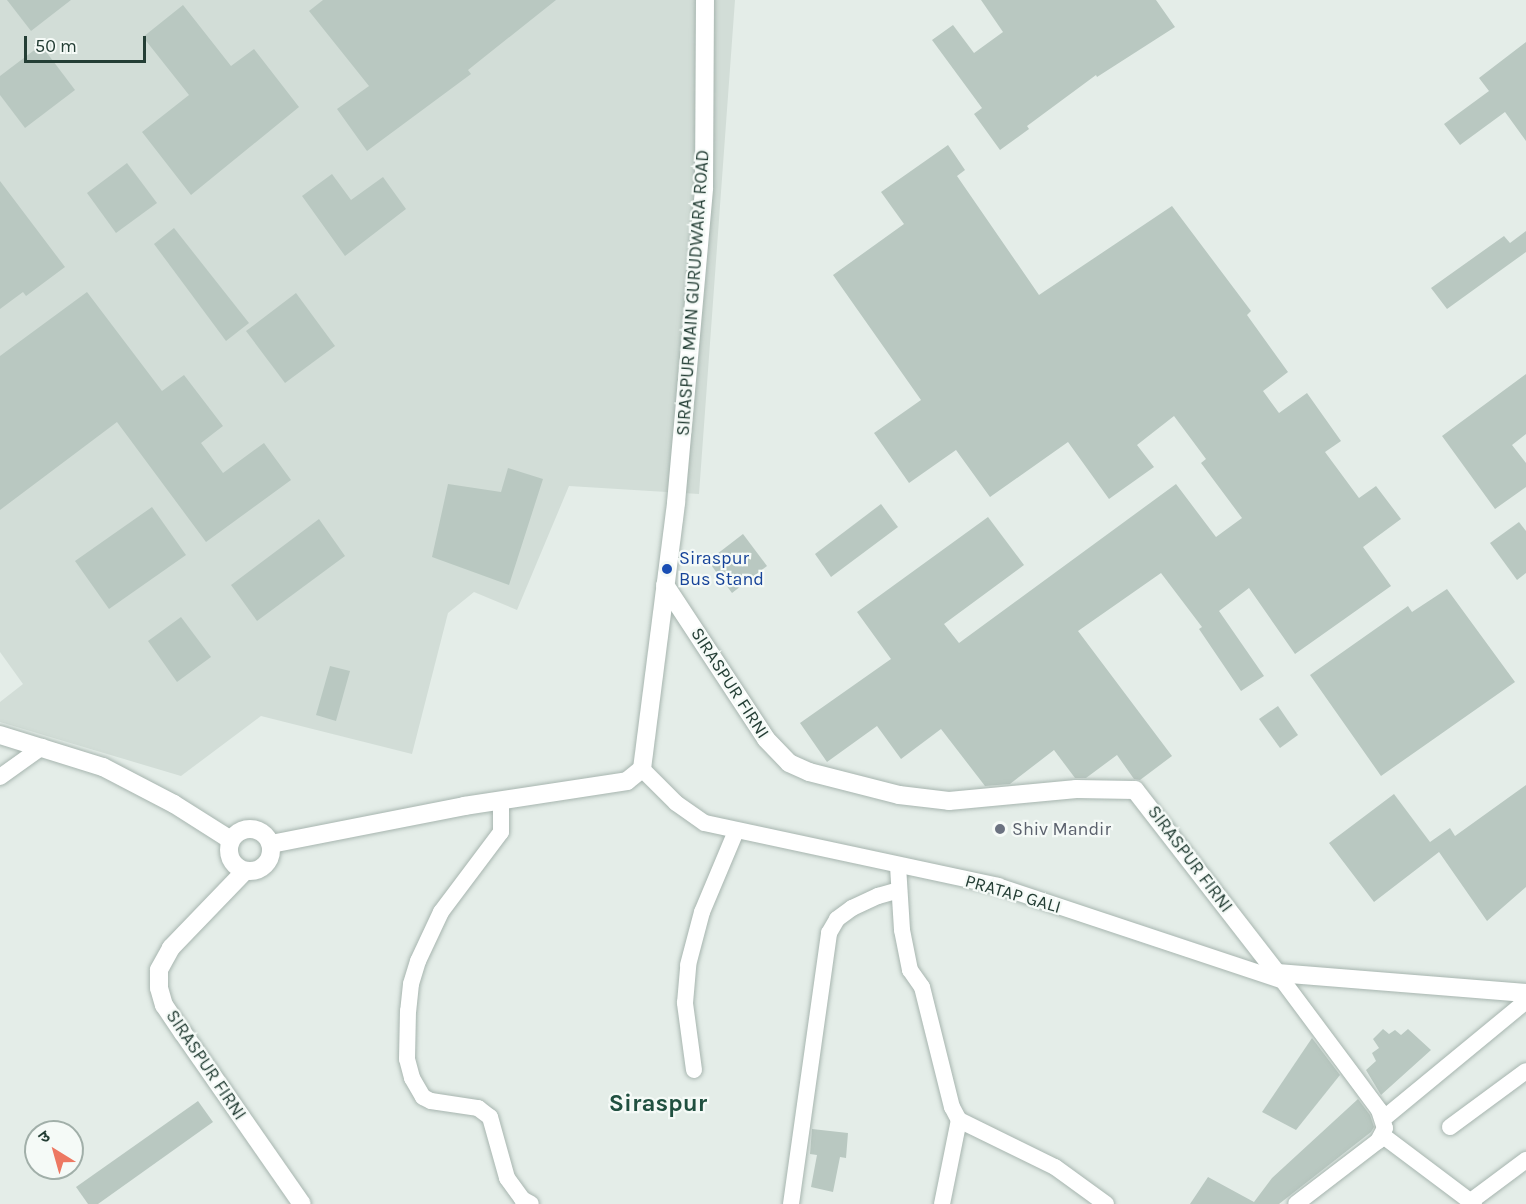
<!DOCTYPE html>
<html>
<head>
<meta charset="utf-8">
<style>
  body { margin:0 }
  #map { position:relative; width:1526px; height:1204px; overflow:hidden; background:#e4ede8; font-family:Karla,"Noto Sans Devanagari",sans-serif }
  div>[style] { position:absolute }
  .built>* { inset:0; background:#d2ddd7 }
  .building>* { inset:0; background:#b9c8c1 }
  .roads { filter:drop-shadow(0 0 2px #a7b5af) drop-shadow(0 0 2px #a7b5af) }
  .minor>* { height:16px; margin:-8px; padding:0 8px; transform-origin:8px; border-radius:8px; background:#fff }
  .tertiary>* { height:18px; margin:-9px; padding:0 9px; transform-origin:9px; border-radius:9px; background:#fff }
  .tertiary>.ring { margin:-9px; padding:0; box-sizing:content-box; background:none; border:18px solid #fff; border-radius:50% }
  .dots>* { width:16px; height:16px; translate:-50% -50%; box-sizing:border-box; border:3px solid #f5faf7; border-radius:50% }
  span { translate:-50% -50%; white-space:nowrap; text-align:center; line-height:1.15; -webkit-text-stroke:4.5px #f5faf7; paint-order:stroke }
  .street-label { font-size:18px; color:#243e35 }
  .transit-label { font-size:18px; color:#164399 }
  .left { translate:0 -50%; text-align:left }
  .worship-label { font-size:18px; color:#5b616d }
  .district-label { font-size:24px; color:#205040; font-weight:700 }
  .north { position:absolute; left:24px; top:1120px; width:60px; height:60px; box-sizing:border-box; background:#f5faf7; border:2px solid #a1afa9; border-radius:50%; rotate:323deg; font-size:16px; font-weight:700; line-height:24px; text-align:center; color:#243e35 }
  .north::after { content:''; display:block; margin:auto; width:21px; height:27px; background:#ed7862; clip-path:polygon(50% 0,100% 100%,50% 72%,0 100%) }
  .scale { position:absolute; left:24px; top:36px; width:122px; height:27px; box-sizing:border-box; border:3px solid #243e35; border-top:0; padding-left:8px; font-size:18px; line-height:21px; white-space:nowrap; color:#243e35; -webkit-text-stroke:4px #f5faf7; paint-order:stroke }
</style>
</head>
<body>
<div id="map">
  <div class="built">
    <i style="clip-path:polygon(0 0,735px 0,699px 494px,569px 486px,517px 610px,474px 592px,448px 613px,412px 754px,261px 716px,181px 776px,0 722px,0 702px,23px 684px,0 652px)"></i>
  </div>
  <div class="building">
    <i style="clip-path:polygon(7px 0,71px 0,31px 31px)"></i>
    <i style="clip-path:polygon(323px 0,556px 0,468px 70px,471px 74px,367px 151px,337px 109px,369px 86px,309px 11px)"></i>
    <i style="clip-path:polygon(981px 0,1156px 0,1175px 27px,1097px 77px,1096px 75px,1027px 126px,1029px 129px,1000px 150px,974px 114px,982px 108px,932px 40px,953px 25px,974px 53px,1003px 32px)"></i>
    <i style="clip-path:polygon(183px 5px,231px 66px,254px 49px,299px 107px,191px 195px,142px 132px,189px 95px,143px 37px)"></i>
    <i style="clip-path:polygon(1526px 42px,1526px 141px,1505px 112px,1460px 145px,1444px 124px,1489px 91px,1479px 78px)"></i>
    <i style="clip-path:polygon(41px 45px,75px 90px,25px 128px,0 95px,0 76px)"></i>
    <i style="clip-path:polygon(948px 145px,965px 170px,957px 176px,1039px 295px,1172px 206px,1251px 311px,1247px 315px,1288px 372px,1263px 391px,1279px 413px,1307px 393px,1341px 441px,1325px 452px,1359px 498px,1376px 486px,1401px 519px,1363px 547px,1391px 586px,1295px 654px,1249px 588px,1219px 611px,1264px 676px,1241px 691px,1199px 629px,1202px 627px,1161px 573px,1078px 631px,1172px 756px,1140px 780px,1134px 779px,1117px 755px,1086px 778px,1075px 778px,1054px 750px,1010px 784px,985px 786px,941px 729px,901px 759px,877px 726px,827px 762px,800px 723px,891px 659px,857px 612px,988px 517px,1024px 565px,944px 624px,959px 643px,1176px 484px,1216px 537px,1242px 518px,1201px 463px,1206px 459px,1174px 416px,1137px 445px,1154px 467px,1109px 499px,1068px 442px,990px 497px,956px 450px,909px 483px,874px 433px,921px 400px,833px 275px,904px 224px,881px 192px)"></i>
    <i style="clip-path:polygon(127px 163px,157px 203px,116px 233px,87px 193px)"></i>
    <i style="clip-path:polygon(332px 174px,351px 200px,383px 177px,406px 209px,345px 256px,302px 196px)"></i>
    <i style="clip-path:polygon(0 181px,65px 267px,26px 296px,23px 292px,0 309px)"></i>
    <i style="clip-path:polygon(174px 228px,249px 323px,226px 341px,154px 244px)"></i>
    <i style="clip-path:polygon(1526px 231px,1526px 252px,1447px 309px,1431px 288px,1504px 236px,1510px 243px)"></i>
    <i style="clip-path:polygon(87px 292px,162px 391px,184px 375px,223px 426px,201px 443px,223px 473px,264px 443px,291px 480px,206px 542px,117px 422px,0 510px,0 356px)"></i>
    <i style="clip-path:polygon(296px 293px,335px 346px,285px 383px,246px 331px)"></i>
    <i style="clip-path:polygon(1526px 374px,1526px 434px,1512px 445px,1526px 463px,1526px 487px,1495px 509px,1442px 436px)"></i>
    <i style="clip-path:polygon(508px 468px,543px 479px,509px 585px,432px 557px,448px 484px,501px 492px)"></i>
    <i style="clip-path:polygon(881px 504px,898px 527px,831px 577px,815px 554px)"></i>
    <i style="clip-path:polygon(152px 507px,186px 555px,109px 609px,75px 561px)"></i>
    <i style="clip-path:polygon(319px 519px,345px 556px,257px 621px,231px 585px)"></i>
    <i style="clip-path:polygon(1519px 522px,1526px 531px,1526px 573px,1517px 580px,1490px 543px)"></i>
    <i style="clip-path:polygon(743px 534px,767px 566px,732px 593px,708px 561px)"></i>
    <i style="clip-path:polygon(1447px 589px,1515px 682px,1381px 776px,1310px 675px,1408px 606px,1412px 612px)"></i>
    <i style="clip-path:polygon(181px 617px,211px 657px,177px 682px,148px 641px)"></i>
    <i style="clip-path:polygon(330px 666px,350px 671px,336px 721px,316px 715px)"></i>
    <i style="clip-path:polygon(1278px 706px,1298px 735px,1280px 748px,1259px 719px)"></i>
    <i style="clip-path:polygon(1526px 785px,1526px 887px,1487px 921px,1439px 852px,1374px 902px,1329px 843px,1394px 794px,1430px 842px,1450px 828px,1455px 836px)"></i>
    <i style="clip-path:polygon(1383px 1029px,1389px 1034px,1395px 1030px,1401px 1035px,1408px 1029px,1431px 1050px,1381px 1095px,1366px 1070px,1376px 1061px,1372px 1053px,1379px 1048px,1373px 1039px)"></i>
    <i style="clip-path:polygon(1312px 1038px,1340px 1075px,1296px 1130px,1262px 1112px)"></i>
    <i style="clip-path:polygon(1358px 1099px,1370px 1115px,1374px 1127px,1371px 1132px,1279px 1204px,1190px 1204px,1208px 1177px,1254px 1202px,1272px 1178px)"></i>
    <i style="clip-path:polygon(198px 1101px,213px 1122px,98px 1204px,88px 1204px,76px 1187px)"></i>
    <i style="clip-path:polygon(812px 1129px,848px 1133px,846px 1158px,840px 1157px,833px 1192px,811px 1187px,817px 1155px,810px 1154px)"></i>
  </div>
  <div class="roads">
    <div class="minor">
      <i style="left:642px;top:769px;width:48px;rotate:45deg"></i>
      <i style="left:676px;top:803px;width:35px;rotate:35deg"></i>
      <i style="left:705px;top:823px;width:300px;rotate:12.1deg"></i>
      <i style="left:998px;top:886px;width:300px;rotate:18.4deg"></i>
      <i style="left:0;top:777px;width:52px;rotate:-35.5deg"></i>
      <i style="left:501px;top:801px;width:31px;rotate:90deg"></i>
      <i style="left:501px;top:832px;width:100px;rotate:126.9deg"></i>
      <i style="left:441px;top:912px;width:54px;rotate:115.1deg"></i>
      <i style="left:418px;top:961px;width:24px;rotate:107deg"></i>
      <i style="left:411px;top:984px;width:27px;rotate:96deg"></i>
      <i style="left:408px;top:1011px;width:48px;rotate:91.2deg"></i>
      <i style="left:407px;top:1059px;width:20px;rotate:75deg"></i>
      <i style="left:412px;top:1078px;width:22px;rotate:60deg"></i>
      <i style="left:423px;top:1097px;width:9px;rotate:27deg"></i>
      <i style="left:431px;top:1101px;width:48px;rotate:8.5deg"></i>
      <i style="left:478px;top:1108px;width:15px;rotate:37deg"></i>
      <i style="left:490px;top:1117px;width:63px;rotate:74.4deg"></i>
      <i style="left:507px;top:1178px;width:26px;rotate:54deg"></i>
      <i style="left:522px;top:1199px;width:10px;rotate:29deg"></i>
      <i style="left:898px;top:866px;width:64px;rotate:86.4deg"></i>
      <i style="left:902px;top:930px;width:41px;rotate:78.7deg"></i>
      <i style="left:910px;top:970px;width:21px;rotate:55deg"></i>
      <i style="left:922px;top:987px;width:124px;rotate:76deg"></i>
      <i style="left:952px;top:1107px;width:15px;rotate:62deg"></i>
      <i style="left:959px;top:1120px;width:107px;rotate:26.1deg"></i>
      <i style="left:1055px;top:1167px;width:63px;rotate:36deg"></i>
      <i style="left:1277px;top:973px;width:171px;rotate:53.3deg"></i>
      <i style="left:1379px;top:1110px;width:19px;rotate:72deg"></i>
      <i style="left:1385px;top:1128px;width:15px;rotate:118deg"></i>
      <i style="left:1378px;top:1141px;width:103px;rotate:142.5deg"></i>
      <i style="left:694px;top:1070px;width:68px;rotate:-97.7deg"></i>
      <i style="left:685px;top:1003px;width:38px;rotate:-85deg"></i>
      <i style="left:688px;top:965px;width:55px;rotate:-75.2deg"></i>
      <i style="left:702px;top:912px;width:88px;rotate:-67.2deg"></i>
      <i style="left:1383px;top:1119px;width:185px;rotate:-39.5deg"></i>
      <i style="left:1450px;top:1127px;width:94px;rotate:-36.4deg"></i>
      <i style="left:1382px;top:1135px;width:115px;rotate:36.9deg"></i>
      <i style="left:1471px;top:1201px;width:69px;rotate:-36.7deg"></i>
      <i style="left:791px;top:1204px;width:274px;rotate:-82deg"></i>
      <i style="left:829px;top:933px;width:16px;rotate:-60deg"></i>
      <i style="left:837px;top:919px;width:19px;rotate:-36deg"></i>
      <i style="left:852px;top:908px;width:29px;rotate:-25deg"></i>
      <i style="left:878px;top:896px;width:22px;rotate:-16deg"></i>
      <i style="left:942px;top:1204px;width:86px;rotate:-78.6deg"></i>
    </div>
    <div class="tertiary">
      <i style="left:665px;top:585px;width:184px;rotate:56.7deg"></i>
      <i style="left:766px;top:739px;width:33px;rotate:46deg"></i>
      <i style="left:789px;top:763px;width:22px;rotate:24deg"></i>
      <i style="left:809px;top:772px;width:93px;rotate:14.3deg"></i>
      <i style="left:899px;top:795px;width:50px;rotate:6.8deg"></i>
      <i style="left:949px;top:801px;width:128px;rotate:-5.4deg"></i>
      <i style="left:1076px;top:789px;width:59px;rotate:1deg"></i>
      <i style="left:1135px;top:790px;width:232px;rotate:52.2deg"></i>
      <i style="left:1277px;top:973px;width:250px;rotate:4.6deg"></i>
      <i style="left:0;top:735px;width:108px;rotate:17.3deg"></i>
      <i style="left:103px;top:767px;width:80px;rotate:27.5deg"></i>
      <i style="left:174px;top:804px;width:67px;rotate:32.3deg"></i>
      <i class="ring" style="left:229px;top:829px;width:24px;height:24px"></i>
      <i style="left:271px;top:844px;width:197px;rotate:-11.1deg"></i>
      <i style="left:464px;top:806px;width:165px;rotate:-8.7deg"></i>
      <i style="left:627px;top:781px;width:19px;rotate:-39deg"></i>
      <i style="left:642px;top:769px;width:268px;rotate:-82.7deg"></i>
      <i style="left:676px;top:503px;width:316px;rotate:-84.9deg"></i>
      <i style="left:704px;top:188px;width:188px;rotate:-89.7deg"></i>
      <i style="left:245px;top:871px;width:107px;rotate:133.9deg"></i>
      <i style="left:171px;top:948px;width:25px;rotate:119deg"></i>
      <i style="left:159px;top:970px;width:18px;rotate:90deg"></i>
      <i style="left:159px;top:988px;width:18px;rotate:74deg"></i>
      <i style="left:164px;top:1005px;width:34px;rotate:56deg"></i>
      <i style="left:183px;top:1033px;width:208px;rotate:55.2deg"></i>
    </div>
  </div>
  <div class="dots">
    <i style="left:667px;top:569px;background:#1a4fb4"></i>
    <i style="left:1000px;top:829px;background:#6b7280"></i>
  </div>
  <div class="street-label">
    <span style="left:693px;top:293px;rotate:-86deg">SIRASPUR MAIN GURUDWARA ROAD</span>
    <span style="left:730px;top:683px;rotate:57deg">SIRASPUR FIRNI</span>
    <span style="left:1190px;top:859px;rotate:53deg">SIRASPUR FIRNI</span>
    <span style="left:1013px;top:894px;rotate:16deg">PRATAP GALI</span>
    <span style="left:206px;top:1065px;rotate:56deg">SIRASPUR FIRNI</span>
  </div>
  <div class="transit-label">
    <span class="left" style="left:679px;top:569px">Siraspur<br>Bus Stand</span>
  </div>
  <div class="worship-label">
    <span class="left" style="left:1012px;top:829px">Shiv Mandir</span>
  </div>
  <div class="district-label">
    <span style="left:658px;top:1104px">Siraspur</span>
  </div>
  <div class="north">उ</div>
  <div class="scale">50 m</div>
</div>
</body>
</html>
